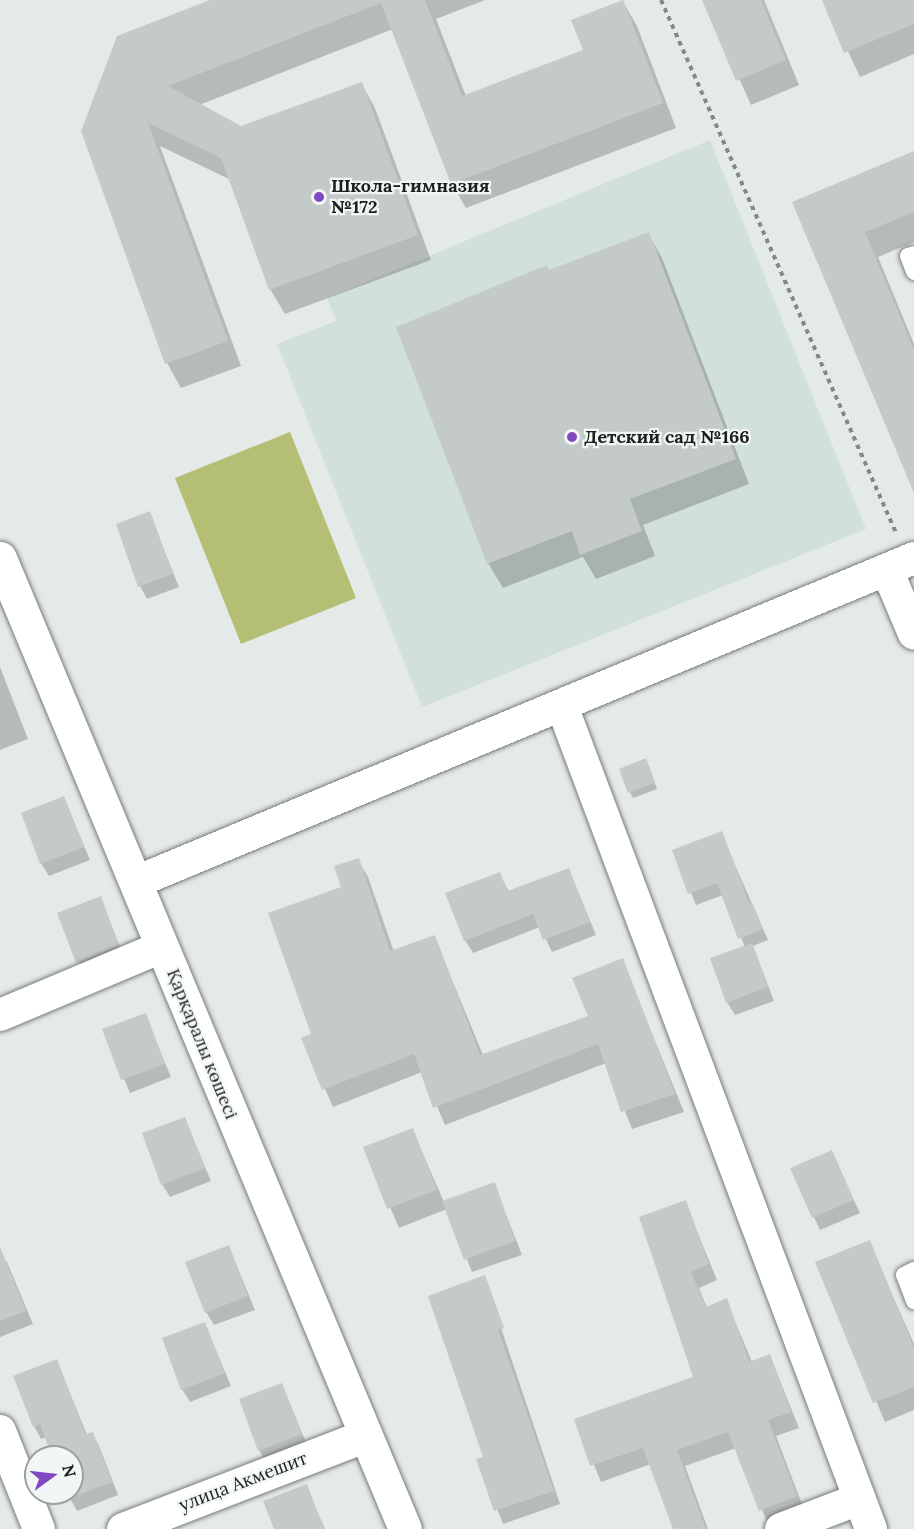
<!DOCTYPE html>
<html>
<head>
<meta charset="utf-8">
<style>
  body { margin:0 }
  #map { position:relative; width:914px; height:1529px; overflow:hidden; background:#e4eae7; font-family:Lora,serif }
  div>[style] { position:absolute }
  .built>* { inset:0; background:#d2e0da }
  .green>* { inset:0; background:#b5be75 }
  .shadow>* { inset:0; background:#0003 }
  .building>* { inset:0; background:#c4caca }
  .path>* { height:4px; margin-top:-2px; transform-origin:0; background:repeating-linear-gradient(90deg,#848886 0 4.5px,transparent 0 9px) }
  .roads { filter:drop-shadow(0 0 2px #777c7a) drop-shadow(0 0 2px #777c7a) }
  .lane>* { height:16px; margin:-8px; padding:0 8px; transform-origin:8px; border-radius:8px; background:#fff }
  .street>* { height:32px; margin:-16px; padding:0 16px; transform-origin:16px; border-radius:16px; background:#fff }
  .secondary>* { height:33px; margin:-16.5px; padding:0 16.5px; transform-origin:16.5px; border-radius:16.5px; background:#fff }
  .dots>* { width:16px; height:16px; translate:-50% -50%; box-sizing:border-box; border:3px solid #f1f7f4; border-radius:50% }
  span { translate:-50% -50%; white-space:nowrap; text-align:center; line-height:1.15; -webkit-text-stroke:4.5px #f1f7f4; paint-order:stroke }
  .poi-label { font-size:18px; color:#1d1f1e; font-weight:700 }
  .left { translate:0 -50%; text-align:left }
  .street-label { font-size:18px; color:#1d1f1e }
  .north { position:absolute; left:24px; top:1445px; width:60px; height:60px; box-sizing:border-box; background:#f1f7f4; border:2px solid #9ca19e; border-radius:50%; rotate:75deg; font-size:16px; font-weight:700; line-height:24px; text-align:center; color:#1d1f1e }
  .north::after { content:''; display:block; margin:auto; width:21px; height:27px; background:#8148bf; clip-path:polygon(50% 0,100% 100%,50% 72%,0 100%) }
</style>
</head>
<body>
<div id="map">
  <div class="built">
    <i style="clip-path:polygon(710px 140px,866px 529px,422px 707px,277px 344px,336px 321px,327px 298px)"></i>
  </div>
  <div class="green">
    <i style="clip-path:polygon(290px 432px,356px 598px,241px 644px,175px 478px)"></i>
  </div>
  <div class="shadow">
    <i style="clip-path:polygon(215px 0,485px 0,436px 19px,466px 96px,585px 50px,623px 2px,637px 26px,676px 128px,466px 208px,452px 184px,393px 29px,199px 105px,241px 128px,361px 83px,375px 108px,431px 260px,285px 314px,270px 289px,231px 180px,160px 146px,241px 366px,181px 388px,167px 363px,83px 131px)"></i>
    <i style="clip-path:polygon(704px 0,764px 0,799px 85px,751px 105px)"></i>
    <i style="clip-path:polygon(830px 0,914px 0,914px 54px,860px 77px,825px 2px)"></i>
    <i style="clip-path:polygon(914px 153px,914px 242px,878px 257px,914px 344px,914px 483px,794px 203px)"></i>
    <i style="clip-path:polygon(648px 234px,662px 258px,749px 484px,643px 525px,655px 556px,596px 579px,583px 557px,503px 588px,488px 563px,549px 272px)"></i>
    <i style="clip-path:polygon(149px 513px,179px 587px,147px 599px,140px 586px)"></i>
    <i style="clip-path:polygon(0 667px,28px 739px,0 750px)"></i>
    <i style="clip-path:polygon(649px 766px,657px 789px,633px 798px,630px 792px)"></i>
    <i style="clip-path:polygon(64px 798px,90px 860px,49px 876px,41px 863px)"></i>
    <i style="clip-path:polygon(721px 833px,768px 940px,753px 946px,774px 1001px,735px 1015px,727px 1002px,745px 947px,723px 895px,696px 905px,674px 851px)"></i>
    <i style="clip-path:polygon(358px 860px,368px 877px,394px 952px,434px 936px,483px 1055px,590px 1017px,622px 960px,684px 1112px,632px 1129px,606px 1063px,445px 1125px,422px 1072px,333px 1107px,303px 1039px,313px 1035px,343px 888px)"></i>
    <i style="clip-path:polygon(569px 870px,596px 935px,552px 952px,540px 927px,473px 953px,465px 940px,499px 873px,509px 892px)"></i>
    <i style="clip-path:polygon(100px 898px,125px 959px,85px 976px,59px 914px)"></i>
    <i style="clip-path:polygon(145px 1015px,171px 1077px,130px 1093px,104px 1030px)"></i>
    <i style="clip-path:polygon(185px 1119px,211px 1181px,170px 1197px,162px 1184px)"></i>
    <i style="clip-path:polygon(412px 1129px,444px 1202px,494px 1184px,522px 1255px,472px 1272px,447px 1209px,399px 1228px,365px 1148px)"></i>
    <i style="clip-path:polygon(831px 1152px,860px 1213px,820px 1230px,792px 1169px)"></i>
    <i style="clip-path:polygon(685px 1202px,717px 1280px,699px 1288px,707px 1308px,726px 1300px,752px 1362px,770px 1356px,799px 1428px,776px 1436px,805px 1512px,769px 1526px,736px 1448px,685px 1466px,708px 1529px,674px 1529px,651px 1464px,601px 1482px,576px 1420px,695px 1378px)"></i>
    <i style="clip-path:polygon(869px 1242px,914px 1344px,914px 1410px,885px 1422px,817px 1263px)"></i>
    <i style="clip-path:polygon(229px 1247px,255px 1310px,214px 1325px,206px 1312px)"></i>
    <i style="clip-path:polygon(7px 1262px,33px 1324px,0 1337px,0 1265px)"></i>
    <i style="clip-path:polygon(484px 1277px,560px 1504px,503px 1524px,478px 1460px,485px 1458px)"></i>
    <i style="clip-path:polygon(205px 1324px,231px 1386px,190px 1402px,182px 1389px)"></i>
    <i style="clip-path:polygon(57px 1361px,87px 1435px,92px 1433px,99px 1446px,118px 1495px,77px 1511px,67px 1493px,72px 1493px,72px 1457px,54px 1457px,47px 1437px,41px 1439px,34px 1426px)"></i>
    <i style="clip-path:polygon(282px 1385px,308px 1447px,267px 1463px,259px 1450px)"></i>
    <i style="clip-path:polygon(306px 1486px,325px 1529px,276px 1529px)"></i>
  </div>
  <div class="building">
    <i style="clip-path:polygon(210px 0,425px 0,462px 96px,583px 50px,571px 20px,623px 0,663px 103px,451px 184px,381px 3px,168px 86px,241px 126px,362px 82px,418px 235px,269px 290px,221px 158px,148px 123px,228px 341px,165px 364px,81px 131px,117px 36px)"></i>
    <i style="clip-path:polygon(702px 0,761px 0,786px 60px,736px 81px)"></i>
    <i style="clip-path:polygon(822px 0,914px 0,914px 24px,844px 53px)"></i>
    <i style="clip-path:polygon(914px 151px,914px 212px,865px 232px,914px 350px,914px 493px,792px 202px)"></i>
    <i style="clip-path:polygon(649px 232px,736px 459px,630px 499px,642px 531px,580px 555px,572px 531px,487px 564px,396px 327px,547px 265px,549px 270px)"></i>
    <i style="clip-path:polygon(150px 511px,173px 574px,138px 587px,116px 524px)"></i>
    <i style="clip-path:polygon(646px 758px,655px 783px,628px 793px,619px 769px)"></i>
    <i style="clip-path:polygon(64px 796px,84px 847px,40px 864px,21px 813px)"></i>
    <i style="clip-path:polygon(722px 831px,749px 903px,752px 902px,763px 929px,738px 939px,717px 883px,688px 894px,672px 850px)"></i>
    <i style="clip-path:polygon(359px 858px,390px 951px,435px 935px,480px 1055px,588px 1016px,572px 978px,623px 958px,675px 1094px,621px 1112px,598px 1044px,433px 1108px,414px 1054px,322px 1090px,301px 1038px,311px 1034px,268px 913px,341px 887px,334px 866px)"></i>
    <i style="clip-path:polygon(569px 868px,590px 922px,543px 940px,533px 914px,464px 941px,445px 893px,500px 872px,507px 891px)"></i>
    <i style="clip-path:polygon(101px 896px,119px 945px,76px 963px,57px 913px)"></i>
    <i style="clip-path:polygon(752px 943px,768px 987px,726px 1003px,710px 958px)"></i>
    <i style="clip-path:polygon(146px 1013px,165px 1064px,121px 1080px,102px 1029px)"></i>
    <i style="clip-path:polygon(185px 1117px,205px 1168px,161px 1185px,142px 1133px)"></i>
    <i style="clip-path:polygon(413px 1128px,437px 1190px,387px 1209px,363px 1147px)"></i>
    <i style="clip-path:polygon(832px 1150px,854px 1200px,812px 1218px,790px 1168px)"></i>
    <i style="clip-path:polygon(495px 1182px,515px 1241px,464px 1260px,442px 1201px)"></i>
    <i style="clip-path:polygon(686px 1200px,709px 1264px,691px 1272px,706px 1307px,727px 1298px,749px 1362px,770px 1354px,791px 1412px,768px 1420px,797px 1496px,759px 1511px,728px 1432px,677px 1450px,706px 1529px,673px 1529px,643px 1448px,590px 1466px,574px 1419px,693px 1377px,639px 1217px)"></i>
    <i style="clip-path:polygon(870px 1240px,914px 1348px,914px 1387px,873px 1403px,815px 1262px)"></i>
    <i style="clip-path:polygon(229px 1245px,248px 1296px,205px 1313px,185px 1262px)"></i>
    <i style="clip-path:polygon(0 1247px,26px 1311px,0 1321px)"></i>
    <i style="clip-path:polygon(485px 1275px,504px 1328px,498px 1330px,554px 1491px,494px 1511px,476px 1459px,483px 1457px,428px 1296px)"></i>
    <i style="clip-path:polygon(205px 1322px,225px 1373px,181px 1390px,162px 1338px)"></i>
    <i style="clip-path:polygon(57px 1359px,85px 1434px,93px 1432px,112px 1482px,68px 1499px,66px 1493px,72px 1493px,72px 1457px,52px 1457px,40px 1424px,33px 1427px,13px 1376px)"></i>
    <i style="clip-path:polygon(282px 1383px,302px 1434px,258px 1451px,239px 1399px)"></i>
    <i style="clip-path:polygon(307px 1484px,324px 1529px,274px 1529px,263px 1501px)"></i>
  </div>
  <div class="path">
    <i style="left:661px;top:0;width:585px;rotate:66.2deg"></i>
  </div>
  <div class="roads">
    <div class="lane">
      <i style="left:914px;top:254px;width:6px;rotate:162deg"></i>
      <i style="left:908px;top:256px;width:17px;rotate:69deg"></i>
      <i style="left:914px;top:1270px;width:11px;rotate:153deg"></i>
      <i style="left:904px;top:1275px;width:28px;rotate:69deg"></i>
    </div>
    <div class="street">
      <i style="left:887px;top:570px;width:69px;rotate:67.1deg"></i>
      <i style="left:562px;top:706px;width:879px;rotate:69.42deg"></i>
      <i style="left:136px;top:882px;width:843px;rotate:-22.61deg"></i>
      <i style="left:0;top:1015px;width:176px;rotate:-22.8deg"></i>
      <i style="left:0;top:1431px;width:105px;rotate:68.3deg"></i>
      <i style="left:781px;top:1529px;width:84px;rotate:-21deg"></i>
    </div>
    <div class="secondary">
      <i style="left:0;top:558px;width:1052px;rotate:67.36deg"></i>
      <i style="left:123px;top:1529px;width:258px;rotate:-21.1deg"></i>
    </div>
  </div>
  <div class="dots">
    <i style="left:319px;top:197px;background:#8148bf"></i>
    <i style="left:572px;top:437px;background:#8148bf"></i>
  </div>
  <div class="poi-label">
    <span class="left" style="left:331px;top:197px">Школа-гимназия<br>№172</span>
    <span class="left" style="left:584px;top:437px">Детский сад №166</span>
  </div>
  <div class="street-label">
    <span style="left:202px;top:1044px;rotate:68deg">Қарқаралы көшесі</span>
    <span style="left:243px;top:1482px;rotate:-21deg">улица Акмешит</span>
  </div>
  <div class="north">N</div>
</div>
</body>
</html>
